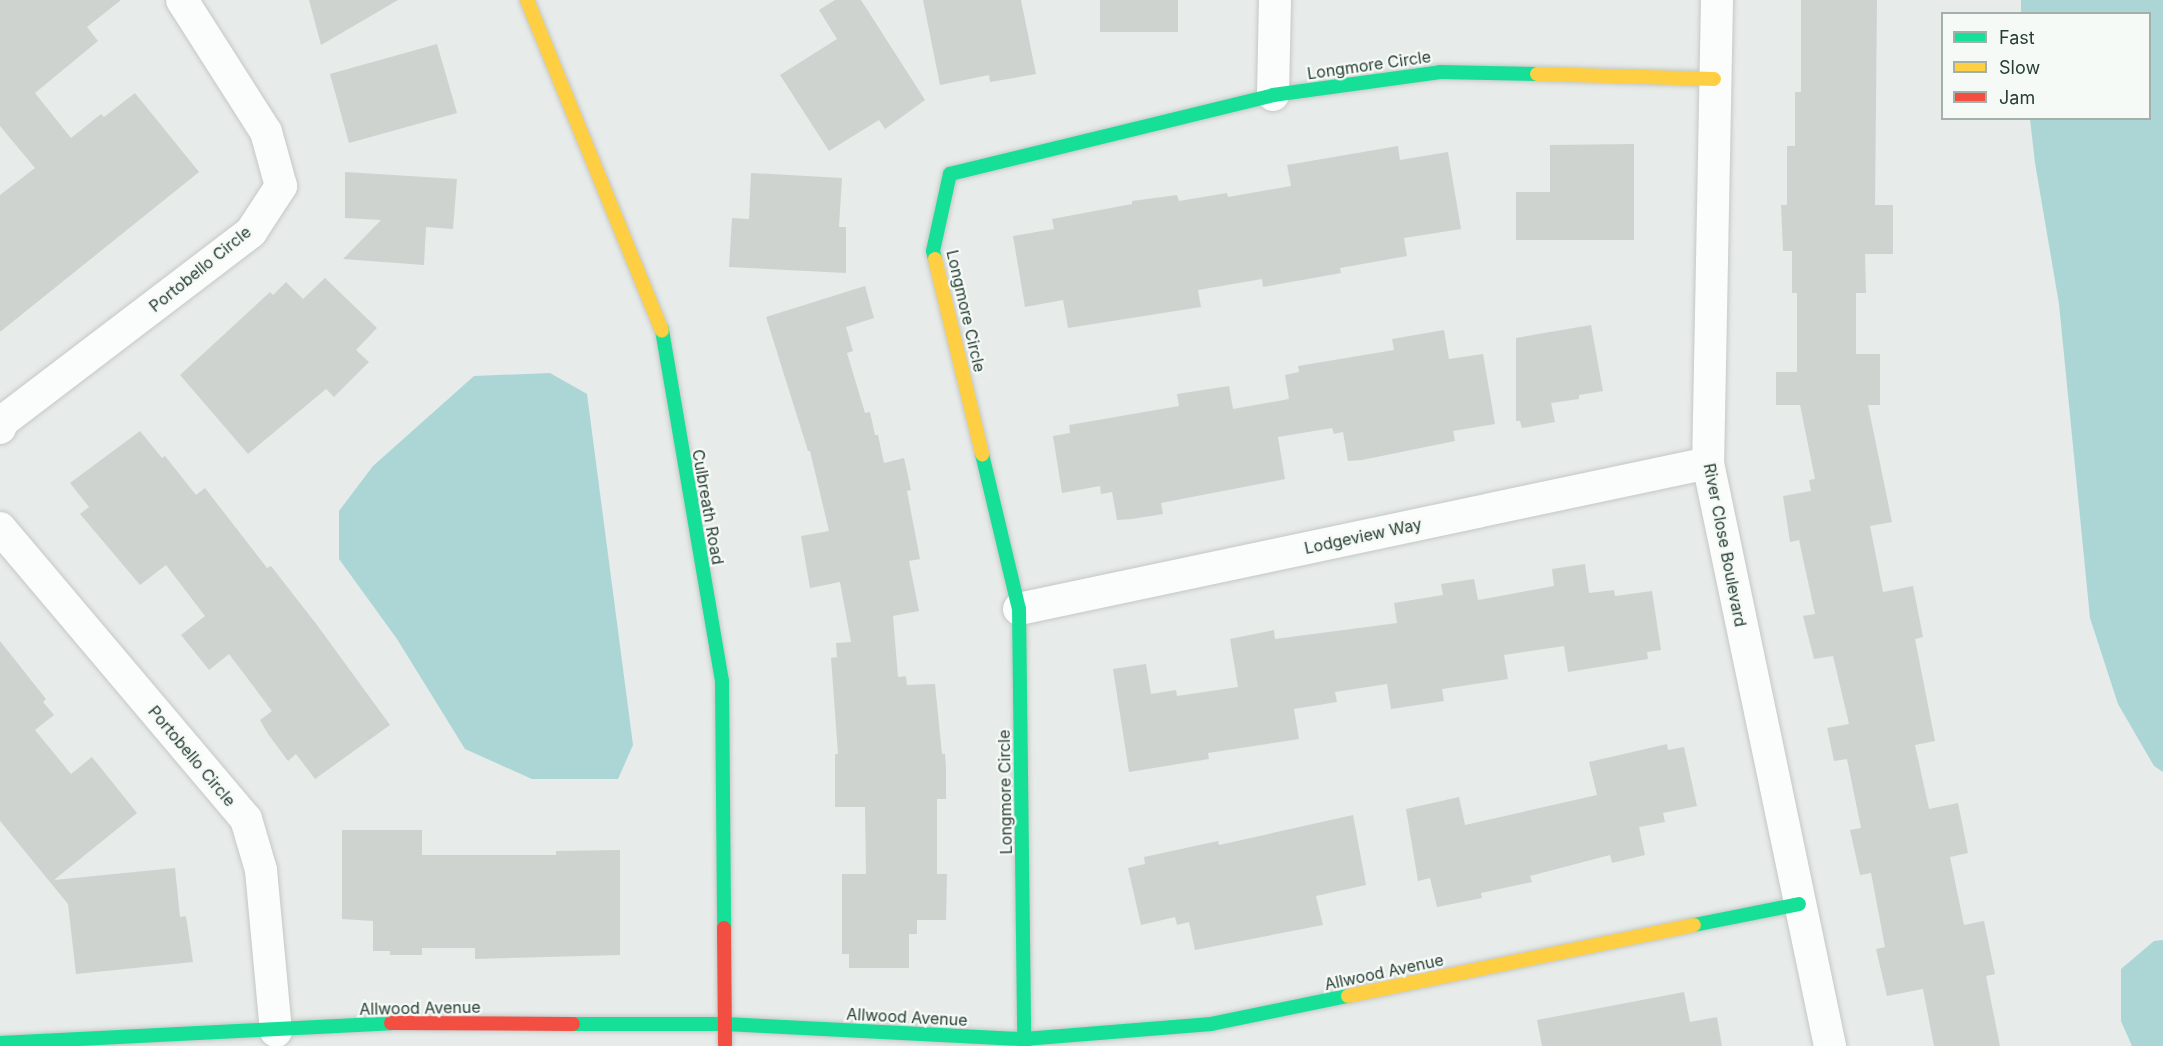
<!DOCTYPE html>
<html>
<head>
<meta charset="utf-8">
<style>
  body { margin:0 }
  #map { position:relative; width:2163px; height:1046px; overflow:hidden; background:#e7ebe9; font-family:Inter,sans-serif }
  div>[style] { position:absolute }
  .water>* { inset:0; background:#acd6d5 }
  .building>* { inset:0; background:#ced3d0 }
  .roads { filter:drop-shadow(0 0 2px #c4c8c6) drop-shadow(0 0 2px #c4c8c6) }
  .street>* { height:32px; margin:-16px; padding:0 16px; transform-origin:16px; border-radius:16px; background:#fbfcfc }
  .fast>* { height:14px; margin:-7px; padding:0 7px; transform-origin:7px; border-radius:7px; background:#16e098 }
  .slow>* { height:14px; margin:-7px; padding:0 7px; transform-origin:7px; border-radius:7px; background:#ffcf43 }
  .jam>* { height:14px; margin:-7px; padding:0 7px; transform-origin:7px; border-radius:7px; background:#f24e42 }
  span { translate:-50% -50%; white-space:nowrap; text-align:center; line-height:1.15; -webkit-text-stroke:4.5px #f6faf7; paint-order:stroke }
  .street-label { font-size:16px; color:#263e33 }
  .legend { position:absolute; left:1941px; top:12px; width:210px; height:108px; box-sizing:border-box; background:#f6faf7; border:2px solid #a3afa9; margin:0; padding:8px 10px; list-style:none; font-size:18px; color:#263e33 }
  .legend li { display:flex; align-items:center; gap:12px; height:30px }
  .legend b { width:30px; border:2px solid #a3afa9 }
</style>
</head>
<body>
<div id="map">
  <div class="water">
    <i style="clip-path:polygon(2021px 0,2163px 0,2163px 772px,2154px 766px,2118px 704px,2090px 618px,2059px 304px,2035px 163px,2030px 119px,2150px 118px,2150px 14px,2021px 13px)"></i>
    <i style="clip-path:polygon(550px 373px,587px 394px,633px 745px,618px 779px,532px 779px,465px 749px,397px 639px,339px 559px,339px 511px,373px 466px,474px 376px)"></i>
    <i style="clip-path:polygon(2163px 940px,2163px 1046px,2132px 1046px,2121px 1021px,2121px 969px,2154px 941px)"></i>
  </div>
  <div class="building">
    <i style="clip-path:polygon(0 0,121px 0,87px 27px,98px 41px,35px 93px,71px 138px,101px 114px,104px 117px,135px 93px,199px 172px,0 332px,0 195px,35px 168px,0 126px)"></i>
    <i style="clip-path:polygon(309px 0,398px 0,321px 45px)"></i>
    <i style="clip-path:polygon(835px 0,861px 0,925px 100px,885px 129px,879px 120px,829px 151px,780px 75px,837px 39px,819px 10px)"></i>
    <i style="clip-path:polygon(923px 0,1021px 0,1036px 74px,990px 82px,989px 75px,940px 85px)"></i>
    <i style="clip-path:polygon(1100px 0,1178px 0,1178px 32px,1100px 32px)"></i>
    <i style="clip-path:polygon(1801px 0,1877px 0,1875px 205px,1893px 205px,1893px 254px,1865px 254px,1866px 293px,1856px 293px,1856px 354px,1880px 354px,1880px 405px,1868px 405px,1892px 522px,1870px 526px,1883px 592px,1913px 586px,1923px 637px,1915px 639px,1935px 741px,1915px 745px,1929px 809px,1958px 803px,1968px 853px,1950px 857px,1964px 925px,1984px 921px,1995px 974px,1986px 976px,2000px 1046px,1934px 1046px,1923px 989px,1887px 996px,1876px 949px,1885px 947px,1871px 873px,1860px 875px,1850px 830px,1861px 828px,1847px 759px,1834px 761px,1827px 728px,1849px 724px,1833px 656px,1814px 659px,1803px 616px,1815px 614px,1799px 540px,1790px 542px,1783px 496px,1811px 491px,1809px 480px,1815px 479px,1800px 405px,1776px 405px,1776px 372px,1797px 372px,1797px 293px,1792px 293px,1792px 251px,1783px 251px,1781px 205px,1787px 205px,1787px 146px,1795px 146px,1795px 92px,1801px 92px)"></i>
    <i style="clip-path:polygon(437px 44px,457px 113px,349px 143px,330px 74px)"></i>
    <i style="clip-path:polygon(1634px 144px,1634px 240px,1516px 240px,1516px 192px,1550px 192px,1550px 145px)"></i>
    <i style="clip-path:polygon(1398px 146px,1400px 160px,1448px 152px,1461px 229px,1404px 238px,1407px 256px,1340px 268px,1341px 273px,1263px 287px,1262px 279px,1198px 290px,1201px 307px,1068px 328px,1063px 300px,1025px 307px,1013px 236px,1054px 229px,1052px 219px,1132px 204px,1132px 201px,1177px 195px,1179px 201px,1227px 193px,1228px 197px,1291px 186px,1287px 165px)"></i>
    <i style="clip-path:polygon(345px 172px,457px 179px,453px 229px,426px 227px,424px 265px,343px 259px,381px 220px,345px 218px)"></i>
    <i style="clip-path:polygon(751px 173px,842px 178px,839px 227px,846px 227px,846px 273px,729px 267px,732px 218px,749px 219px)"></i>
    <i style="clip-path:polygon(325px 278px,377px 328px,356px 350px,369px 362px,334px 397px,326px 389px,248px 454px,180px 375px,270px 292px,273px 295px,286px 282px,303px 299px)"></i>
    <i style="clip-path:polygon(865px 286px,874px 318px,846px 327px,853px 351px,847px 353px,865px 413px,870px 412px,875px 435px,878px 435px,884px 463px,904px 458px,911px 490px,907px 491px,920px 559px,909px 561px,919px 611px,893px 616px,898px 677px,906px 676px,907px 685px,935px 684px,942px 754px,945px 754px,946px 768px,946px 799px,937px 799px,937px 874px,947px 874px,946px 920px,917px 920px,917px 934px,909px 934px,909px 968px,849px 968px,849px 954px,842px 954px,842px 874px,866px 874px,865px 807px,835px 807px,835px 754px,838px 754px,831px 658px,837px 657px,836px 643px,851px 642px,840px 582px,810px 588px,801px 536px,829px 531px,810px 451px,808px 451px,766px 317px)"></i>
    <i style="clip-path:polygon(1591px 325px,1603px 391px,1579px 395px,1579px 399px,1551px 403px,1555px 422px,1522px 428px,1520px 421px,1516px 421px,1516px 338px)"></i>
    <i style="clip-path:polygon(1444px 330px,1449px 359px,1483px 354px,1495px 424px,1453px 431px,1455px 441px,1362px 460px,1348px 461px,1343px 432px,1334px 434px,1332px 428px,1278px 437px,1285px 479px,1161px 503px,1163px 514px,1132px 519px,1117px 520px,1112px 492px,1101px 494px,1100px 486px,1062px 493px,1053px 436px,1070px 433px,1069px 425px,1179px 406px,1177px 394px,1229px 386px,1233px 409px,1289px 399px,1285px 375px,1299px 372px,1298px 366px,1394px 350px,1392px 339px)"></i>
    <i style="clip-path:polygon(140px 431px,162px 458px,165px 456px,196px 495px,205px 488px,267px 568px,271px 566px,317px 625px,390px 725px,315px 779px,296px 754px,288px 761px,268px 734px,260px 720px,272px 711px,229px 654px,209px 670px,181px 635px,205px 616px,166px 565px,140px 585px,80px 514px,89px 507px,70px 483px)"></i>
    <i style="clip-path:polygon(1585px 564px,1589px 593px,1614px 590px,1615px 596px,1652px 591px,1661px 650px,1647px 652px,1648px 659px,1568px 672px,1564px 646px,1504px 655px,1508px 679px,1442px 689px,1444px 701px,1391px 709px,1387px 684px,1335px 692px,1337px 702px,1294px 709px,1299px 739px,1208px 753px,1209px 759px,1129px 772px,1113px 669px,1146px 664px,1151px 694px,1176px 690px,1177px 696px,1238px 687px,1230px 639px,1274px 630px,1275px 639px,1397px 623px,1394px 603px,1443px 595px,1441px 584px,1474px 579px,1478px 600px,1554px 586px,1552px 569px)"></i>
    <i style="clip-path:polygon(0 641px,46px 699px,43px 702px,54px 715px,35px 730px,71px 774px,92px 757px,137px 813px,54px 880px,175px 868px,180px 917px,186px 916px,193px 962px,76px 974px,68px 904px,0 821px)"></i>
    <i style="clip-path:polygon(1667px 744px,1668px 750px,1684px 747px,1697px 806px,1663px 813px,1665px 822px,1639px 827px,1645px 855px,1612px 863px,1610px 855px,1530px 876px,1532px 882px,1481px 893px,1482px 898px,1437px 907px,1430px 878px,1418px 881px,1406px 809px,1459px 797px,1465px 825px,1597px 795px,1589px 762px)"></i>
    <i style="clip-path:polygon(1353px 815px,1366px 885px,1316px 896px,1323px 925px,1195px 950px,1189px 922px,1177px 925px,1175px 917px,1141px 925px,1128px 868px,1145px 864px,1144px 857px,1218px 841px,1219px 845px)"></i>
    <i style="clip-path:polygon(342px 830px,422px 830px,422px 855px,556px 855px,556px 851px,620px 850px,620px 955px,475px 959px,475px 948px,422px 948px,422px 955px,390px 955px,390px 951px,373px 951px,373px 921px,342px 919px)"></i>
    <i style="clip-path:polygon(1684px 992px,1690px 1022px,1717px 1017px,1722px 1046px,1542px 1046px,1537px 1020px)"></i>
  </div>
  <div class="roads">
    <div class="street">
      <i style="left:1717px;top:0;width:463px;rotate:91.1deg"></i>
      <i style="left:1708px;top:463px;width:596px;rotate:78.18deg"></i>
      <i style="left:1273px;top:95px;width:95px;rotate:-88.8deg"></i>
      <i style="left:0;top:428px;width:8px;rotate:-67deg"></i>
      <i style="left:3px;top:421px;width:312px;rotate:-37.3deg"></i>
      <i style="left:251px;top:232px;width:55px;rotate:-56.9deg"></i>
      <i style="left:281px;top:186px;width:56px;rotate:-105.5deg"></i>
      <i style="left:266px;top:132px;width:156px;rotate:-122.5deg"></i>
      <i style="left:0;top:528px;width:381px;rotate:49.8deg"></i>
      <i style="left:246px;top:819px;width:53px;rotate:73.6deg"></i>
      <i style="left:261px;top:870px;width:162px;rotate:84.7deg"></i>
      <i style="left:1019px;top:609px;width:704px;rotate:-11.96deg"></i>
    </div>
    <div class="fast">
      <i style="left:935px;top:259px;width:8px;rotate:-104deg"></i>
      <i style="left:933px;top:251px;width:79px;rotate:-77.6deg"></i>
      <i style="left:950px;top:174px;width:333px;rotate:-13.7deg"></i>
      <i style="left:1273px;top:95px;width:169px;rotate:-7.8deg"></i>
      <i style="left:1440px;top:72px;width:97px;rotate:1.2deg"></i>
      <i style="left:662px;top:330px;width:356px;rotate:80.3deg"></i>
      <i style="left:722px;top:681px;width:247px;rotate:89.5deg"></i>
      <i style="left:982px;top:454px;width:159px;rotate:76.6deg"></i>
      <i style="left:1019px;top:609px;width:437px;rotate:89.3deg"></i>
      <i style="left:1694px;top:925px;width:107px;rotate:-11.3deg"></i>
      <i style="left:573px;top:1024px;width:152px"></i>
      <i style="left:725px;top:1024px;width:299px;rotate:2.9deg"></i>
      <i style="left:1024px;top:1039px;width:188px;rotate:-4.6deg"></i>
      <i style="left:1211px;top:1024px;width:140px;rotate:-11.6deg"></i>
      <i style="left:0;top:1043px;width:392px;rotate:-2.9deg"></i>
    </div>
    <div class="slow">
      <i style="left:527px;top:0;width:357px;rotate:67.8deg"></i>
      <i style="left:1537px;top:74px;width:177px;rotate:1.6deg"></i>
      <i style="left:935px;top:259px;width:201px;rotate:76.4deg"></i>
      <i style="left:1348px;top:996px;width:353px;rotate:-11.6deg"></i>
    </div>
    <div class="jam">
      <i style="left:724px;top:928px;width:116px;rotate:89.5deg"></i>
      <i style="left:391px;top:1023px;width:182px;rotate:0.3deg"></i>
    </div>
  </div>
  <div class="street-label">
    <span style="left:1369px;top:65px;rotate:-8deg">Longmore Circle</span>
    <span style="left:200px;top:269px;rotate:-39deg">Portobello Circle</span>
    <span style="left:966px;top:311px;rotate:77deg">Longmore Circle</span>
    <span style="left:708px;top:507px;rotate:80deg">Culbreath Road</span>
    <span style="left:1363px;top:536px;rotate:-12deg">Lodgeview Way</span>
    <span style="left:1725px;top:545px;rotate:79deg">River Close Boulevard</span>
    <span style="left:192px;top:756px;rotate:50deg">Portobello Circle</span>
    <span style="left:1005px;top:792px;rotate:-91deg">Longmore Circle</span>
    <span style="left:1384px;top:972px;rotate:-12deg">Allwood Avenue</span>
    <span style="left:420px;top:1008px;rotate:-1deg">Allwood Avenue</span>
    <span style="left:907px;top:1017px;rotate:3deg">Allwood Avenue</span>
  </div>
  <ul class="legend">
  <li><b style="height:8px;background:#16e098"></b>Fast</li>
  <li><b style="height:8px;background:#ffcf43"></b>Slow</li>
  <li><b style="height:8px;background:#f24e42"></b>Jam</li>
  </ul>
</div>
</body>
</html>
